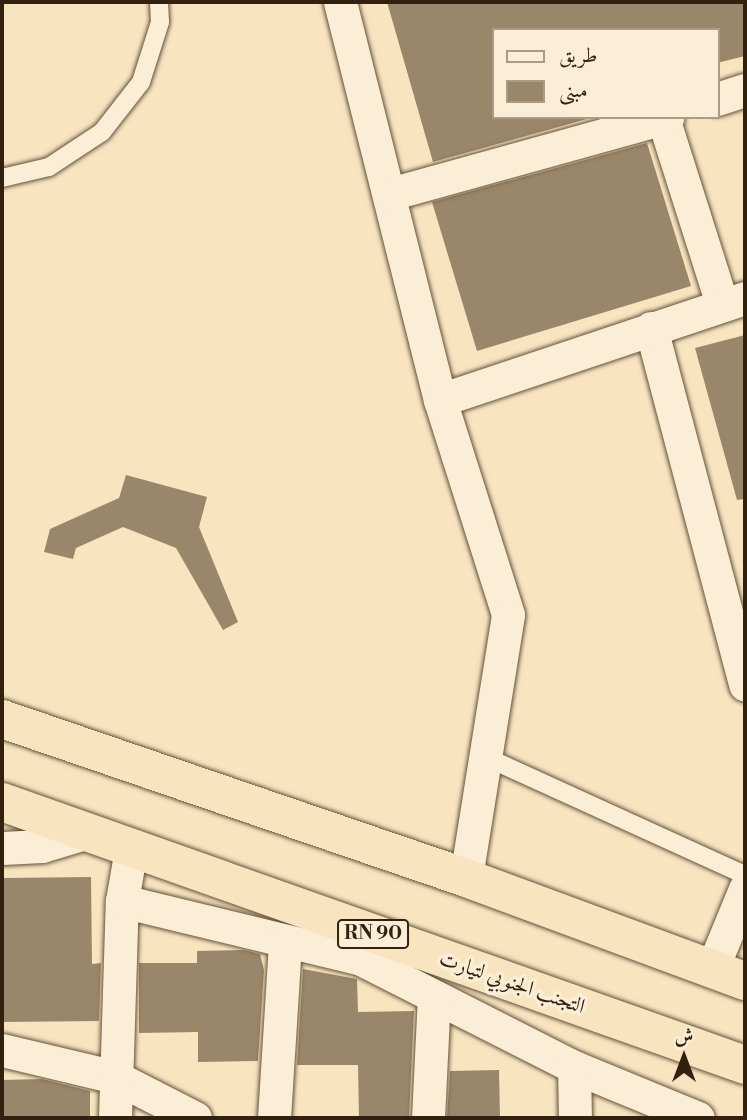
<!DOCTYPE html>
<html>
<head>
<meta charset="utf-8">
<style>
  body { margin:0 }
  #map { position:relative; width:747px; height:1120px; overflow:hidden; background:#f9e4c0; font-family:"Libre Bodoni",Amiri,serif }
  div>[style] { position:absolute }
  .building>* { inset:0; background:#99866b }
  .roads { filter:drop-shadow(0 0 2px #63523a) drop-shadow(0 0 2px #63523a) }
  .service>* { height:18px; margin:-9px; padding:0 9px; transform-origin:9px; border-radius:9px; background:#fbedd6 }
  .minor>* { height:33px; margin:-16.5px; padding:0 16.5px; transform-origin:16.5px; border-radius:16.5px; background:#fbedd6 }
  .trunk>* { height:38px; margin:-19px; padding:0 19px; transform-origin:19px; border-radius:19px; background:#f9e4c0 }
  span { translate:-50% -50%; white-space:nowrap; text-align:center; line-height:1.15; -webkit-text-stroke:7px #fbedd6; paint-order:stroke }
  .shield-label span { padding:2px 5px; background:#fbedd6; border:2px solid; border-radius:5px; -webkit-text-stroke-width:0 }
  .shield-label { font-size:19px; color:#31210e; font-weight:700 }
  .street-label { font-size:21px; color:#31210e }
  .frame { position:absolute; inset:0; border:4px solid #31210e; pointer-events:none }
  .legend { position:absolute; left:492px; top:28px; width:228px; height:91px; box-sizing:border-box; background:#fbedd6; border:2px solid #aa9b86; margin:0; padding:9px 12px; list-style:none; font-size:21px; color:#31210e }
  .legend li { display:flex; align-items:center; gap:14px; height:35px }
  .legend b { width:35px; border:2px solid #aa9b86 }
  .north { position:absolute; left:649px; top:1022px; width:70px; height:70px; -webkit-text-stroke:5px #fbedd6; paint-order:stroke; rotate:0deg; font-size:19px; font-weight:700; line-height:28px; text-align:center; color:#31210e }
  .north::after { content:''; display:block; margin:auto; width:24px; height:32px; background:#31210e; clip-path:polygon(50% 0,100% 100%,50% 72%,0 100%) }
</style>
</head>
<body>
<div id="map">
  <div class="building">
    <i style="clip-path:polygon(387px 2px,745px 2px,745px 56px,717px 63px,717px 30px,493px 30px,493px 117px,594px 117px,433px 162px)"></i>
    <i style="clip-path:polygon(647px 143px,691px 286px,477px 351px,432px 202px)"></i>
    <i style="clip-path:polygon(745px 335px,745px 499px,737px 500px,695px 348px)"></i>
    <i style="clip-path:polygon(126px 475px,207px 497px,199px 527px,238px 622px,223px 630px,176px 548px,123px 527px,76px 548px,73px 559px,44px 552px,50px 529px,119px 498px)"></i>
    <i style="clip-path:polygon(91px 877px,92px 964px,101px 963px,99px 1021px,2px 1022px,2px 878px)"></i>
    <i style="clip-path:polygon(244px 950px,260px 954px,264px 970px,258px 1061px,198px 1062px,198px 1032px,139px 1033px,139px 963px,197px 963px,197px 951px)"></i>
    <i style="clip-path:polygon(303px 969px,357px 979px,358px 1012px,414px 1011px,409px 1118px,359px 1118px,358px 1065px,297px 1065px)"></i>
    <i style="clip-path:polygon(499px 1070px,500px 1118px,447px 1118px,450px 1071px)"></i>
    <i style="clip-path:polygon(42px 1079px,90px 1091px,90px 1118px,2px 1118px,2px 1080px)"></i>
  </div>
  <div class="roads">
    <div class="service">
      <i style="left:2px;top:178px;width:48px;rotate:-13.2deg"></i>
      <i style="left:49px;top:167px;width:64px;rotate:-33.4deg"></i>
      <i style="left:102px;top:132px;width:63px;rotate:-52deg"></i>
      <i style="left:141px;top:82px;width:63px;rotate:-72.4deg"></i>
      <i style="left:160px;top:22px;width:20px;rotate:-93deg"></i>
      <i style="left:488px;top:758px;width:282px;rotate:24.5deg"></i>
    </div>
    <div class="minor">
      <i style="left:340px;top:2px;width:410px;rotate:75.9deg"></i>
      <i style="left:440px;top:400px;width:225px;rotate:72.4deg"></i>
      <i style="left:508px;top:615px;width:266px;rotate:99.1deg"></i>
      <i style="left:717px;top:99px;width:29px;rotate:-18deg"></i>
      <i style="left:663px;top:118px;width:195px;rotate:72.4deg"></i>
      <i style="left:390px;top:194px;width:288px;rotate:-15.5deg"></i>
      <i style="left:651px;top:328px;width:369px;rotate:75.2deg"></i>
      <i style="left:440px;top:400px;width:322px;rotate:-18.5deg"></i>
      <i style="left:2px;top:848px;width:40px;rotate:-2.9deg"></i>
      <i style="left:42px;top:846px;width:45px;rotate:-16.8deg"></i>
      <i style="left:122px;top:901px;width:246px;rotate:13.6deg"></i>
      <i style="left:361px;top:959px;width:239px;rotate:26.9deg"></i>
      <i style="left:574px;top:1067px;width:134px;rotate:22.4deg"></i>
      <i style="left:712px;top:969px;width:87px;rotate:-67.6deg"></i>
      <i style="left:2px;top:1050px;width:116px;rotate:13.4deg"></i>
      <i style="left:115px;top:1077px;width:90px;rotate:27.1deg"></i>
      <i style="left:574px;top:1067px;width:51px;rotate:88.9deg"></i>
      <i style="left:115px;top:1118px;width:217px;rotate:-88.2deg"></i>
      <i style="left:122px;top:901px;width:53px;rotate:-80.2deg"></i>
      <i style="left:274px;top:1118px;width:177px;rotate:-86.4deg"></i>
      <i style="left:428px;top:1118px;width:121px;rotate:-87.2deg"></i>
    </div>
    <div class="trunk">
      <i style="left:2px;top:719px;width:490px;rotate:18.9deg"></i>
      <i style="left:466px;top:878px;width:297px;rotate:20.3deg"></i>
      <i style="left:2px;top:802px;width:788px;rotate:19.49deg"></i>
    </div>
  </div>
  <div class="shield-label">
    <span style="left:373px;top:934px">RN 90</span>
  </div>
  <div class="street-label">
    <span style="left:512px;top:983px;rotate:19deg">التجنب الجنوبي لتيارت</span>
  </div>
  <div class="frame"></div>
  <ul class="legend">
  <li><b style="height:9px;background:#fbedd6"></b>طريق</li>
  <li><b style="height:19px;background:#99866b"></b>مبنى</li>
  </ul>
  <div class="north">ش</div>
</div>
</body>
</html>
